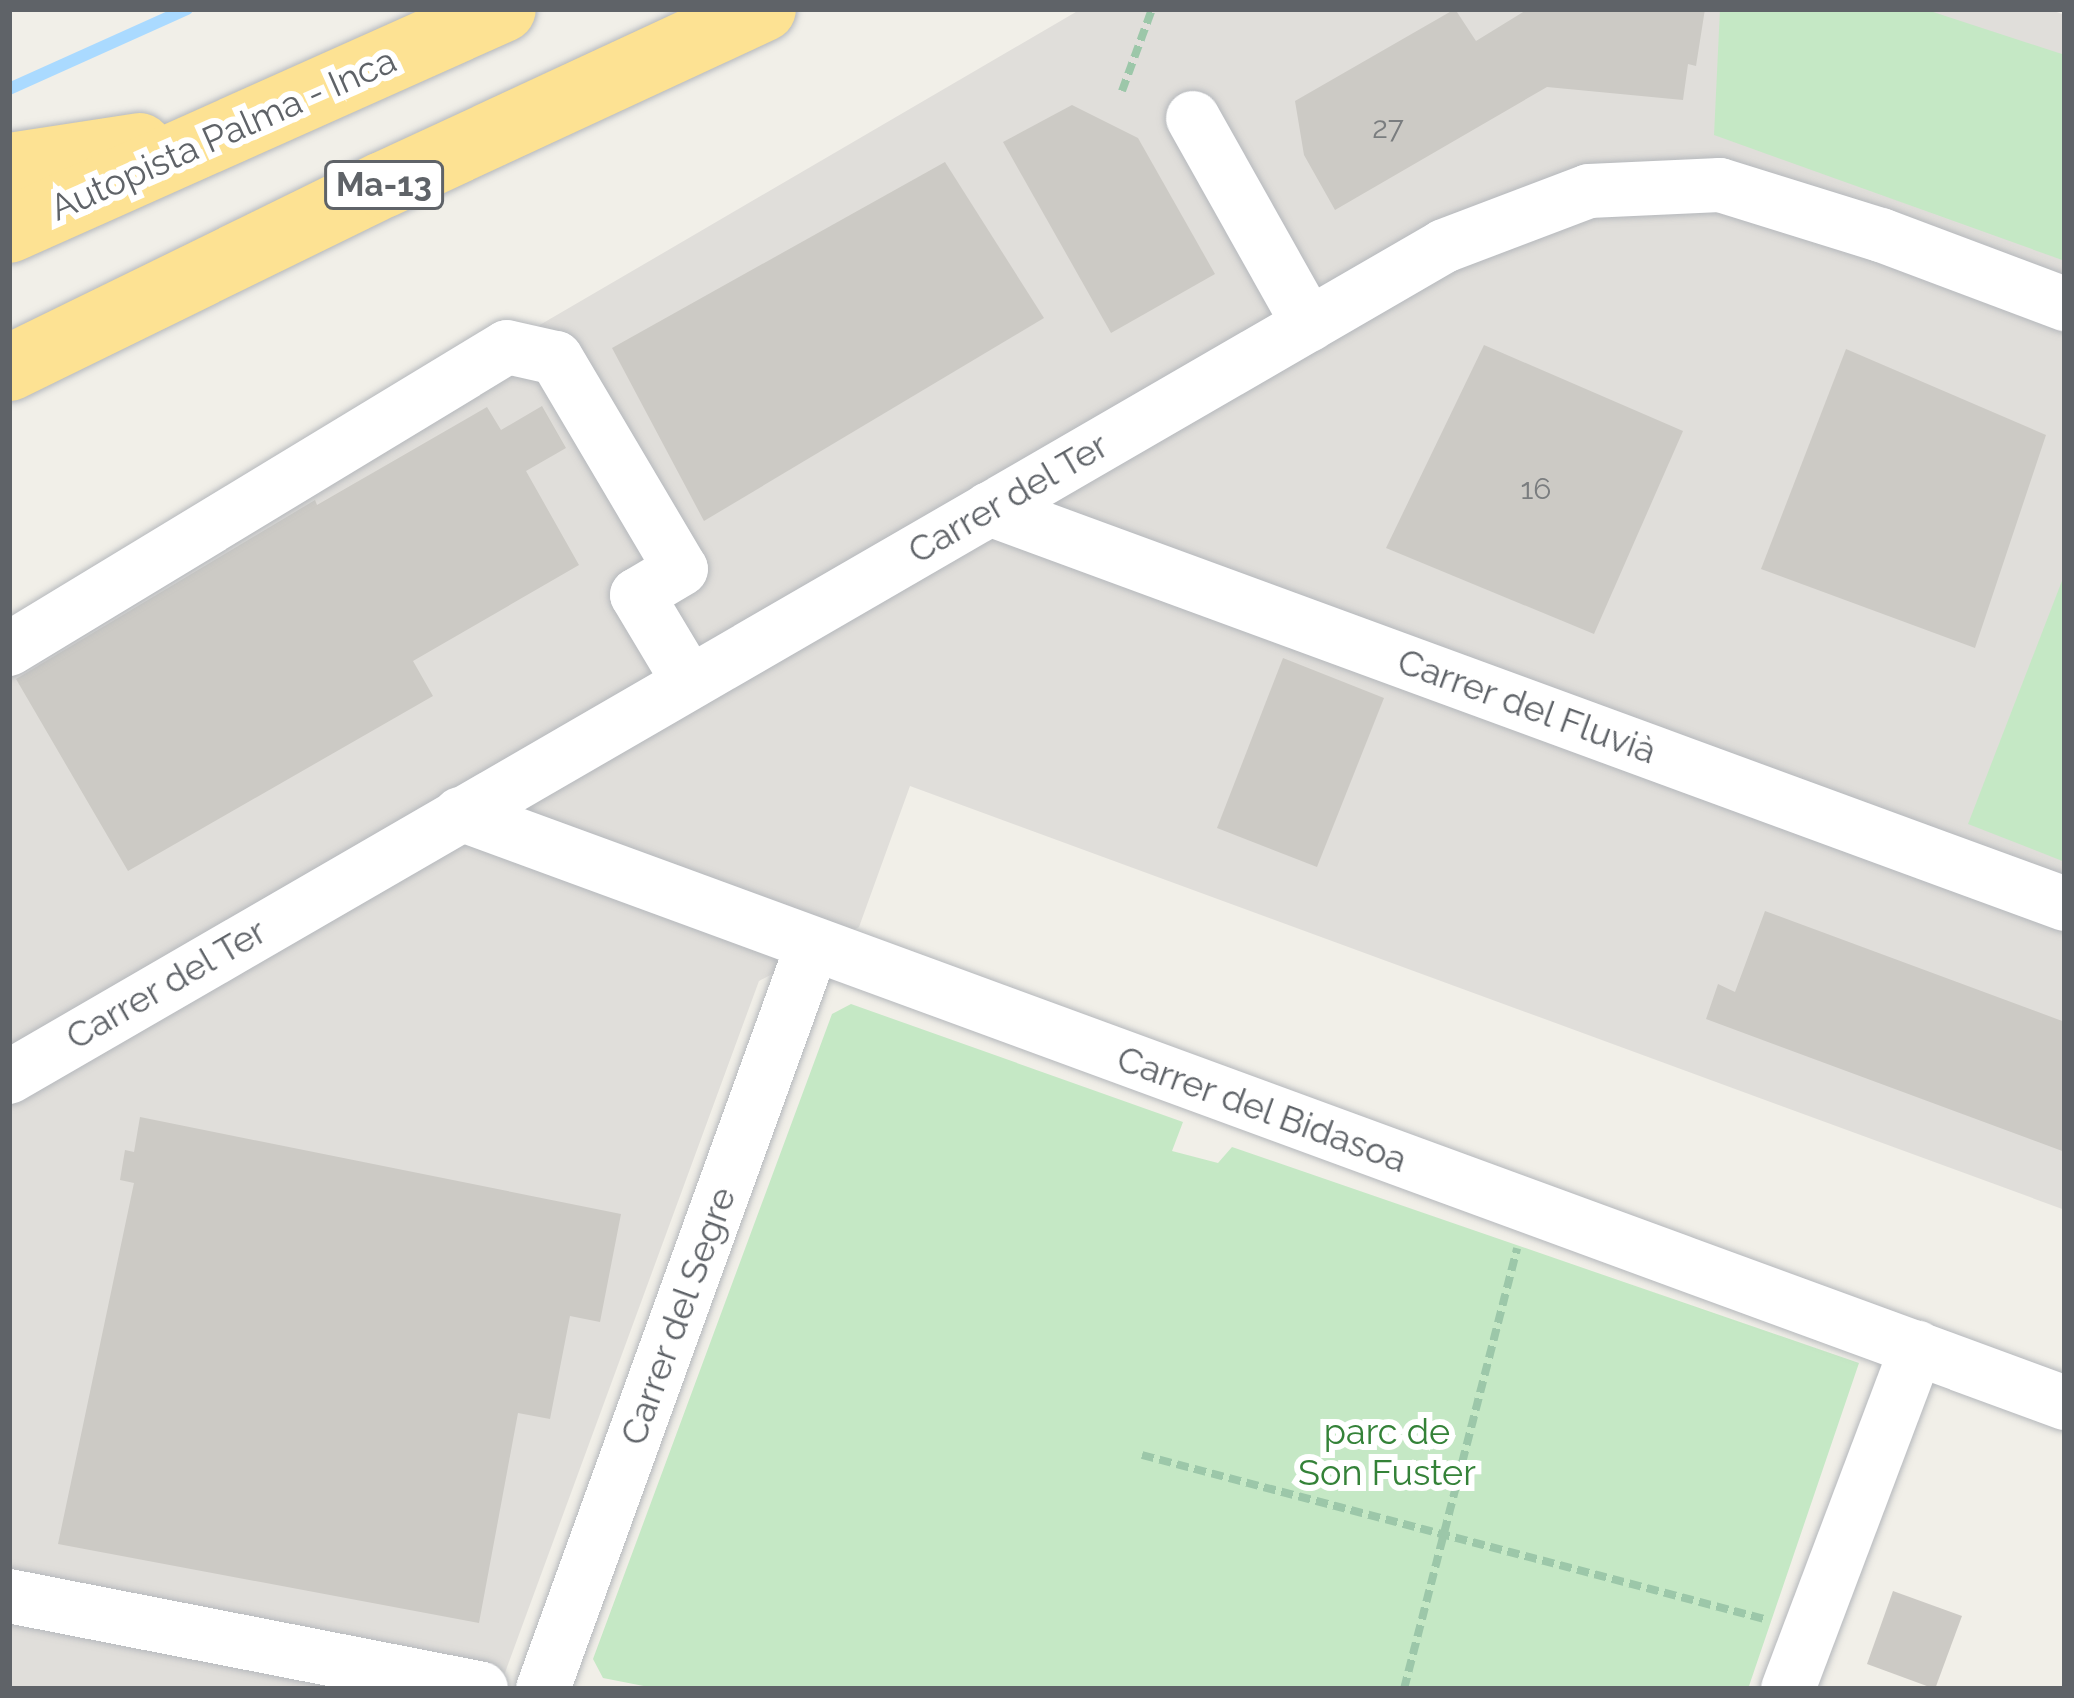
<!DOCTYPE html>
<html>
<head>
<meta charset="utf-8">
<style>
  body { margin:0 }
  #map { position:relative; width:2074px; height:1698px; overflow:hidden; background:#f1efe8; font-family:Raleway,sans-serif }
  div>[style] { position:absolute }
  .industrial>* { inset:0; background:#e0deda }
  .green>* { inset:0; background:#c5e8c5 }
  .stream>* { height:12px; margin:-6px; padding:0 6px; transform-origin:6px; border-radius:6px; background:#aadaff }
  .building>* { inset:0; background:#cccac5 }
  .path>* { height:8px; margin-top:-4px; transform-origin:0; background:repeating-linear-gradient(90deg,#9cc7a9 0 12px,transparent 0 18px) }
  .roads { filter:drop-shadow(0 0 3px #b5b8bc) drop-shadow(0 0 3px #b5b8bc) }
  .minor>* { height:54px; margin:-27px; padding:0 27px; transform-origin:27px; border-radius:27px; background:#fff }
  .highway>* { height:66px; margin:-33px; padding:0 33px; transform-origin:33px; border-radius:33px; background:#fde293 }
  span { translate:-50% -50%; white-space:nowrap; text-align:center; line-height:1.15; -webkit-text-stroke:12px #fff; paint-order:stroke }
  .number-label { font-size:30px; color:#7a7d7f }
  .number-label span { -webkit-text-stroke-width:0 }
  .shield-label span { padding:3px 9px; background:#fff; border:3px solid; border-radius:9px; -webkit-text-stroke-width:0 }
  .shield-label { font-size:33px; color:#5f6368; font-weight:700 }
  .street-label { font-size:36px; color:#5f6368 }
  .park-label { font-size:36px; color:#348238 }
  .frame { position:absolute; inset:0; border:12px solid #5f6368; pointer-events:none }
</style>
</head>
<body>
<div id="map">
  <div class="industrial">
    <i style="clip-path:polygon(1081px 9px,2048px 9px,2065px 15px,2065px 1210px,910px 786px,859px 927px,759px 981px,499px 1689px,9px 1689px,9px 635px)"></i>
  </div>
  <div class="green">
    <i style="clip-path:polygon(1720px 9px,1924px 9px,2065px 55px,2065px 261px,1714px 135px)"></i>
    <i style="clip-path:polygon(2065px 573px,2065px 862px,1968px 824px)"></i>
    <i style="clip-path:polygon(851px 1004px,1183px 1122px,1172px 1151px,1218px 1163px,1232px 1147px,1859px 1363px,1748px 1689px,659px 1689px,603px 1678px,593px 1659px,832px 1014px)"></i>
  </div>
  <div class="stream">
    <i style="left:9px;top:89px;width:195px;rotate:-24.2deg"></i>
  </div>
  <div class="building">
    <i style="clip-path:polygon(1455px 9px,1476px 41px,1528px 9px,1705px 9px,1696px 66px,1688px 64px,1683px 100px,1547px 87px,1335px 210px,1304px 155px,1295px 101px)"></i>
    <i style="clip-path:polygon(1072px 105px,1138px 138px,1215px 274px,1111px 333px,1003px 142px)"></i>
    <i style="clip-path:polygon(945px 162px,1044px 318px,704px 521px,612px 348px)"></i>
    <i style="clip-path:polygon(1484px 345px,1683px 431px,1594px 634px,1386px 548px)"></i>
    <i style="clip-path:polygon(1846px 349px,2046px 435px,1975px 648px,1761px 569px)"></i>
    <i style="clip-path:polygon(542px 406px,566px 448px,526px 471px,579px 565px,413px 661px,433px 696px,128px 871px,16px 679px,315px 500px,317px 505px,487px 407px,501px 430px)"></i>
    <i style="clip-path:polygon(1283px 658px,1384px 698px,1317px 867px,1217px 828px)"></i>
    <i style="clip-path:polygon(1765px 911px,2065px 1022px,2065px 1152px,1706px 1019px,1718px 984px,1735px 992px)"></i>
    <i style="clip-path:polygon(140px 1117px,621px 1214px,600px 1322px,570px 1316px,550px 1419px,518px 1413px,479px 1623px,58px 1544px,134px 1183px,120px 1180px,125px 1150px,134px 1152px)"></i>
    <i style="clip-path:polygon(1893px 1591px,1962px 1616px,1935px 1689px,1867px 1664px)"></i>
  </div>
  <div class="path">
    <i style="left:1122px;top:91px;width:87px;rotate:-69.9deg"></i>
    <i style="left:1142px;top:1455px;width:647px;rotate:14.77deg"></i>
    <i style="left:1404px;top:1689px;width:455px;rotate:-75.6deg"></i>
  </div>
  <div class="roads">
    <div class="minor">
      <i style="left:1193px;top:118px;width:237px;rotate:60.7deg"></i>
      <i style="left:989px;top:509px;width:1146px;rotate:20.16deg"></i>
      <i style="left:9px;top:649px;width:582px;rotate:-31.23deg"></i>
      <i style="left:507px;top:347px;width:50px;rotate:12.7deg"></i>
      <i style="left:556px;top:358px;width:245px;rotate:59.4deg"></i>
      <i style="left:681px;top:569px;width:51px;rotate:149.4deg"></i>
      <i style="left:637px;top:595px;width:101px;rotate:59.1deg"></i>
      <i style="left:460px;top:814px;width:1710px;rotate:20.15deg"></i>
      <i style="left:9px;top:1077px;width:1658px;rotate:-30.07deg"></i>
      <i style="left:1444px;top:246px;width:155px;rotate:-20.8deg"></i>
      <i style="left:1589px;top:191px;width:131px;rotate:-2.6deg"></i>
      <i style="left:1720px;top:185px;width:169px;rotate:17.3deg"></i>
      <i style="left:1881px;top:235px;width:197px;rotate:20.6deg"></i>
      <i style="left:9px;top:1596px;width:481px;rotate:11.1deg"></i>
      <i style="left:543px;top:1689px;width:792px;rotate:-70.08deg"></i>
      <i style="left:1788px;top:1689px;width:365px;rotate:-69.3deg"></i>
    </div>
    <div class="highway">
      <i style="left:9px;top:166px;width:132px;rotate:-8.7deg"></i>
      <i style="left:9px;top:230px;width:541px;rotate:-24.1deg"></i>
      <i style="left:9px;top:368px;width:416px;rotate:-26.1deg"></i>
      <i style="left:383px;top:185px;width:419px;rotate:-24.9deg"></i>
    </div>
  </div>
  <div class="number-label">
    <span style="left:1388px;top:128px">27</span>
    <span style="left:1536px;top:489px">16</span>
  </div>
  <div class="shield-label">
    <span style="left:384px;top:185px">Ma-13</span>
  </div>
  <div class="street-label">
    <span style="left:223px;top:134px;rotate:-24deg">Autopista Palma - Inca</span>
    <span style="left:1008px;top:498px;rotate:-30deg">Carrer del Ter</span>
    <span style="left:1527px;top:706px;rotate:20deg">Carrer del Fluvià</span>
    <span style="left:166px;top:984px;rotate:-30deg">Carrer del Ter</span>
    <span style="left:1262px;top:1109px;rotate:20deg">Carrer del Bidasoa</span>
    <span style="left:678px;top:1316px;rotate:-70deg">Carrer del Segre</span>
  </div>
  <div class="park-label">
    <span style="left:1387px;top:1452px">parc de<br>Son Fuster</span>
  </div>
  <div class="frame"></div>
</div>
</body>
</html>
